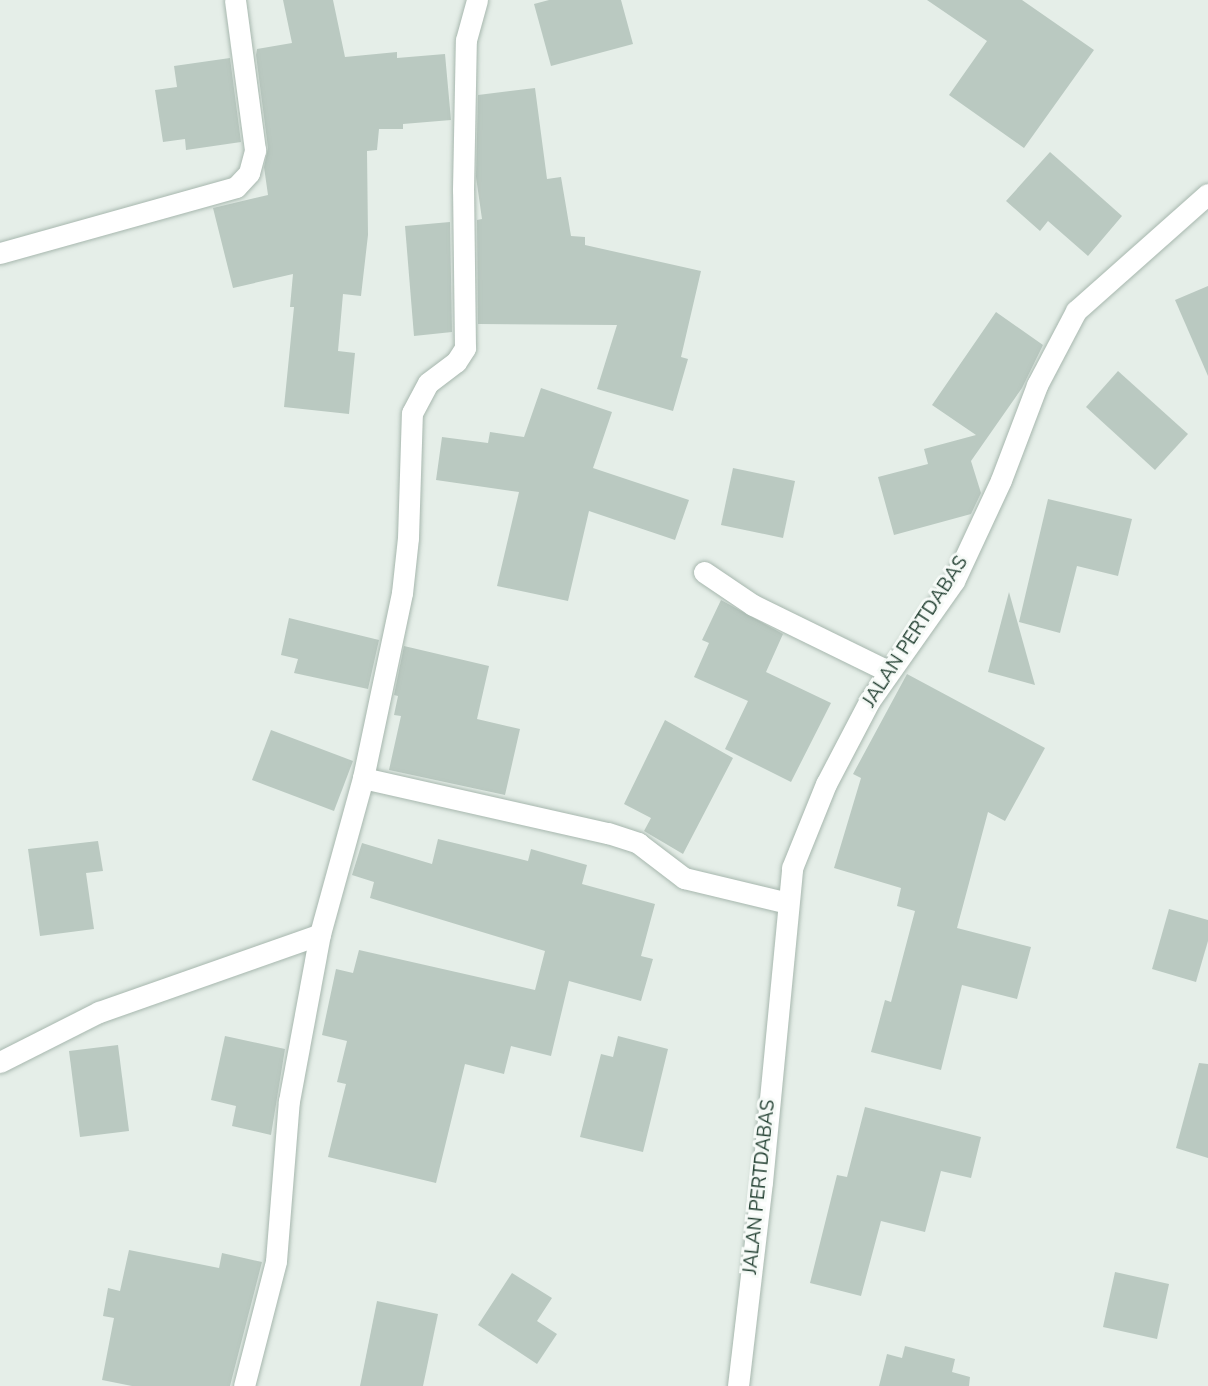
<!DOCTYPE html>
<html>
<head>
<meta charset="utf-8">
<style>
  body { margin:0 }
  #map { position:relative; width:1208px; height:1386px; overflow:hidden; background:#e5eee8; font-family:"Nunito Sans",sans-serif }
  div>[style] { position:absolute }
  .building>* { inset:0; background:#bac9c1 }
  .roads { filter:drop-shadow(0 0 2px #a7b7ae) drop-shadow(0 0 2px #a7b7ae) }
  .street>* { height:21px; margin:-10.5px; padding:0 10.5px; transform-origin:10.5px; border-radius:10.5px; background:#fff }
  span { translate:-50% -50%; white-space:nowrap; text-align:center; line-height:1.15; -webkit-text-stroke:6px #f6faf7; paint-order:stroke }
  .street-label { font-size:19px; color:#244133 }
</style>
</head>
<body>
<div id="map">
  <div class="building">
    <i style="clip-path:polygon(283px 0,333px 0,345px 57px,397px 52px,397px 58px,445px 54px,451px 120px,403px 124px,403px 129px,379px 129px,377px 150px,367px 151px,368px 235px,361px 296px,343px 294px,338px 351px,355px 353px,349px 414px,284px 407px,294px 307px,290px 307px,293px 274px,233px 288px,213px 208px,268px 195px,264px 167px,268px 148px,256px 55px,257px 49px,292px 43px)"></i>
    <i style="clip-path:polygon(549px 0,621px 0,633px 44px,551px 66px,534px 4px)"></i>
    <i style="clip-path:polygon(927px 0,1022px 0,1094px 50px,1024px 148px,949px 95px,987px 41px)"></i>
    <i style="clip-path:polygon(230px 58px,241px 142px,186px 150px,185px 139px,163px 142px,155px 90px,177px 87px,174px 66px)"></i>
    <i style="clip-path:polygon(535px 88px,547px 179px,561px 177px,571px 236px,585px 237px,585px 245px,701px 271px,681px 357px,688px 359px,673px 411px,597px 389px,617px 325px,478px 324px,477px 220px,482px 219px,476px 177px,478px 95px)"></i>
    <i style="clip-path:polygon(1050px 152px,1122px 216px,1088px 256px,1048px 221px,1040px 231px,1006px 201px)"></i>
    <i style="clip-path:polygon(450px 222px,452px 332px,414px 336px,405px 226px)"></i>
    <i style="clip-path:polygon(1208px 286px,1208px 376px,1175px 300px)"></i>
    <i style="clip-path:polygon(996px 312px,1043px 345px,1022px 388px,971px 461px,981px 493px,971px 514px,894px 535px,878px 477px,928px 464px,924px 449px,976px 435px,932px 405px)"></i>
    <i style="clip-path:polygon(1118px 371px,1188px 434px,1155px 470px,1086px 407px)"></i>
    <i style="clip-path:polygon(541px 388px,612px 412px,593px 468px,689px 500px,675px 540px,589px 511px,568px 601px,497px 586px,519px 492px,436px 480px,442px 437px,488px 443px,490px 432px,524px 437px)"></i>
    <i style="clip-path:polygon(733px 468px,795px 481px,783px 538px,721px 525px)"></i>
    <i style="clip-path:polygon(1048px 499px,1132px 519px,1118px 576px,1077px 566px,1060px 633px,1019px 622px)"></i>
    <i style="clip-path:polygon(1009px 592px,1035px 685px,988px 672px)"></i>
    <i style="clip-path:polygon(721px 600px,783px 634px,766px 672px,831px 703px,791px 782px,725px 749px,748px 701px,694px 677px,709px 643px,702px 640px)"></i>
    <i style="clip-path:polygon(289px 618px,379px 640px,368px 689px,294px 673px,298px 659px,281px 655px)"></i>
    <i style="clip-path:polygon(404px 646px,489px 666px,477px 719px,520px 729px,505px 795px,389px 770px,401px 716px,394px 715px,398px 696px,394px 695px)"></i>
    <i style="clip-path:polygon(907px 674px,1045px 748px,1005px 821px,988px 812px,957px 928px,1031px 947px,1017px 999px,962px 985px,941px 1070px,871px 1052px,885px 1000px,891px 1002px,915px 911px,897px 906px,901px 888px,834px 868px,861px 778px,853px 774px)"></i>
    <i style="clip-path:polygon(665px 720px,733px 758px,683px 854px,644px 831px,651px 818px,624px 804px)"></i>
    <i style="clip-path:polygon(271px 730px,353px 761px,334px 811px,252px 780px)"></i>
    <i style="clip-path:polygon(438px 839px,528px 861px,531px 849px,587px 865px,582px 884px,655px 904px,641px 956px,653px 959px,641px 1001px,569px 981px,551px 1056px,511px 1046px,504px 1074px,465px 1064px,436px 1183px,328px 1157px,346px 1084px,337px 1082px,347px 1041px,322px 1035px,336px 969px,353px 973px,359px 950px,535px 990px,545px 951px,370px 898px,374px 882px,352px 875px,362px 843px,432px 864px)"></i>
    <i style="clip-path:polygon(98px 841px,103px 871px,86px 873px,94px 929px,40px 936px,28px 849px)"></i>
    <i style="clip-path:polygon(1169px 909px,1208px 920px,1208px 941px,1196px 982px,1152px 969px)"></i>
    <i style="clip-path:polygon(225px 1036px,285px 1049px,271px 1135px,232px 1126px,236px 1106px,211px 1100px)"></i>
    <i style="clip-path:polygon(618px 1036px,668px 1049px,643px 1152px,580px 1137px,601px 1054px,613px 1057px)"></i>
    <i style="clip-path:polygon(118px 1045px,129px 1131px,80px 1137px,69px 1051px)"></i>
    <i style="clip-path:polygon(1199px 1063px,1208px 1064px,1208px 1158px,1176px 1148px)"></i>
    <i style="clip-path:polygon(865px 1107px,981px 1137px,971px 1178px,941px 1171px,925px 1232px,881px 1221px,861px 1296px,810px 1283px,837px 1175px,847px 1177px)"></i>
    <i style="clip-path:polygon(129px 1250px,219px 1268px,222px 1253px,262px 1262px,230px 1386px,132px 1386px,102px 1380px,114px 1318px,103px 1316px,108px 1288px,120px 1291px)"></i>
    <i style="clip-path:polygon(1115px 1272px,1169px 1284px,1157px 1339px,1103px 1327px)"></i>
    <i style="clip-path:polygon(512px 1273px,552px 1298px,537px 1321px,557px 1334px,537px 1364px,478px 1325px)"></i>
    <i style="clip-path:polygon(377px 1301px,438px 1314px,423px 1386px,360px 1386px)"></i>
    <i style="clip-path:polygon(905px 1346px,955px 1359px,952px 1372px,970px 1377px,969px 1386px,879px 1386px,887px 1354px,902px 1358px)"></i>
  </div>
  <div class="roads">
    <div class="street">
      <i style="left:0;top:253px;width:245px;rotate:-15.6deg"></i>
      <i style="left:236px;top:187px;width:19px;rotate:-47deg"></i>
      <i style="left:249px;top:173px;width:24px;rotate:-75deg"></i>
      <i style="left:255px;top:150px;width:151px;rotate:-97.6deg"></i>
      <i style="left:704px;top:572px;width:59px;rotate:34deg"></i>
      <i style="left:753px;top:605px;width:150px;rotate:26.1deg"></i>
      <i style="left:363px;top:778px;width:251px;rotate:12.7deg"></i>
      <i style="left:608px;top:833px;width:32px;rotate:18deg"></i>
      <i style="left:638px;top:843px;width:58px;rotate:37.3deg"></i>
      <i style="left:684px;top:878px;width:107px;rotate:13.5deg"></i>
      <i style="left:0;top:1062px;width:111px;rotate:-26.8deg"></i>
      <i style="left:99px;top:1012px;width:234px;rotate:-19.4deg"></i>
      <i style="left:244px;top:1386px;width:129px;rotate:-75.6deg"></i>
      <i style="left:276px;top:1261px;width:161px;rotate:-85.4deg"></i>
      <i style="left:289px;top:1101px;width:170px;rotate:-79.5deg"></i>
      <i style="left:320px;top:934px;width:162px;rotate:-74.6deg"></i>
      <i style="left:363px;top:778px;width:189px;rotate:-78.1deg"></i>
      <i style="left:402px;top:593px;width:55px;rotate:-83.8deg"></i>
      <i style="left:408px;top:538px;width:125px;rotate:-88.2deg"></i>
      <i style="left:412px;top:413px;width:34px;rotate:-62deg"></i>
      <i style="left:428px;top:383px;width:35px;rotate:-37deg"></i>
      <i style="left:456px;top:362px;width:17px;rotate:-57deg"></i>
      <i style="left:465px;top:348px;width:158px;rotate:-90.7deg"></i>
      <i style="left:463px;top:190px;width:150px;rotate:-88.9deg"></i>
      <i style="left:466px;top:40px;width:41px;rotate:-74.6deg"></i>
      <i style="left:738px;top:1386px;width:205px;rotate:-83.3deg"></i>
      <i style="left:762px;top:1182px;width:315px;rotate:-84.5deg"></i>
      <i style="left:792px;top:868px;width:91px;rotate:-68deg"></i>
      <i style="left:826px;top:784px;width:95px;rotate:-62.4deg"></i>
      <i style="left:870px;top:700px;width:146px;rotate:-54.8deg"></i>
      <i style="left:954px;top:581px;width:111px;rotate:-65deg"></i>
      <i style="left:1001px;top:480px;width:102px;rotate:-69.2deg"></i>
      <i style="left:1037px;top:385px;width:84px;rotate:-62.2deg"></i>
      <i style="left:1076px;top:311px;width:176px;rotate:-41.6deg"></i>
    </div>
  </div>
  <div class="street-label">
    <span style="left:916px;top:632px;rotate:-57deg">JALAN PERTDABAS</span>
    <span style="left:760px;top:1187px;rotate:-84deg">JALAN PERTDABAS</span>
  </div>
</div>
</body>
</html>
